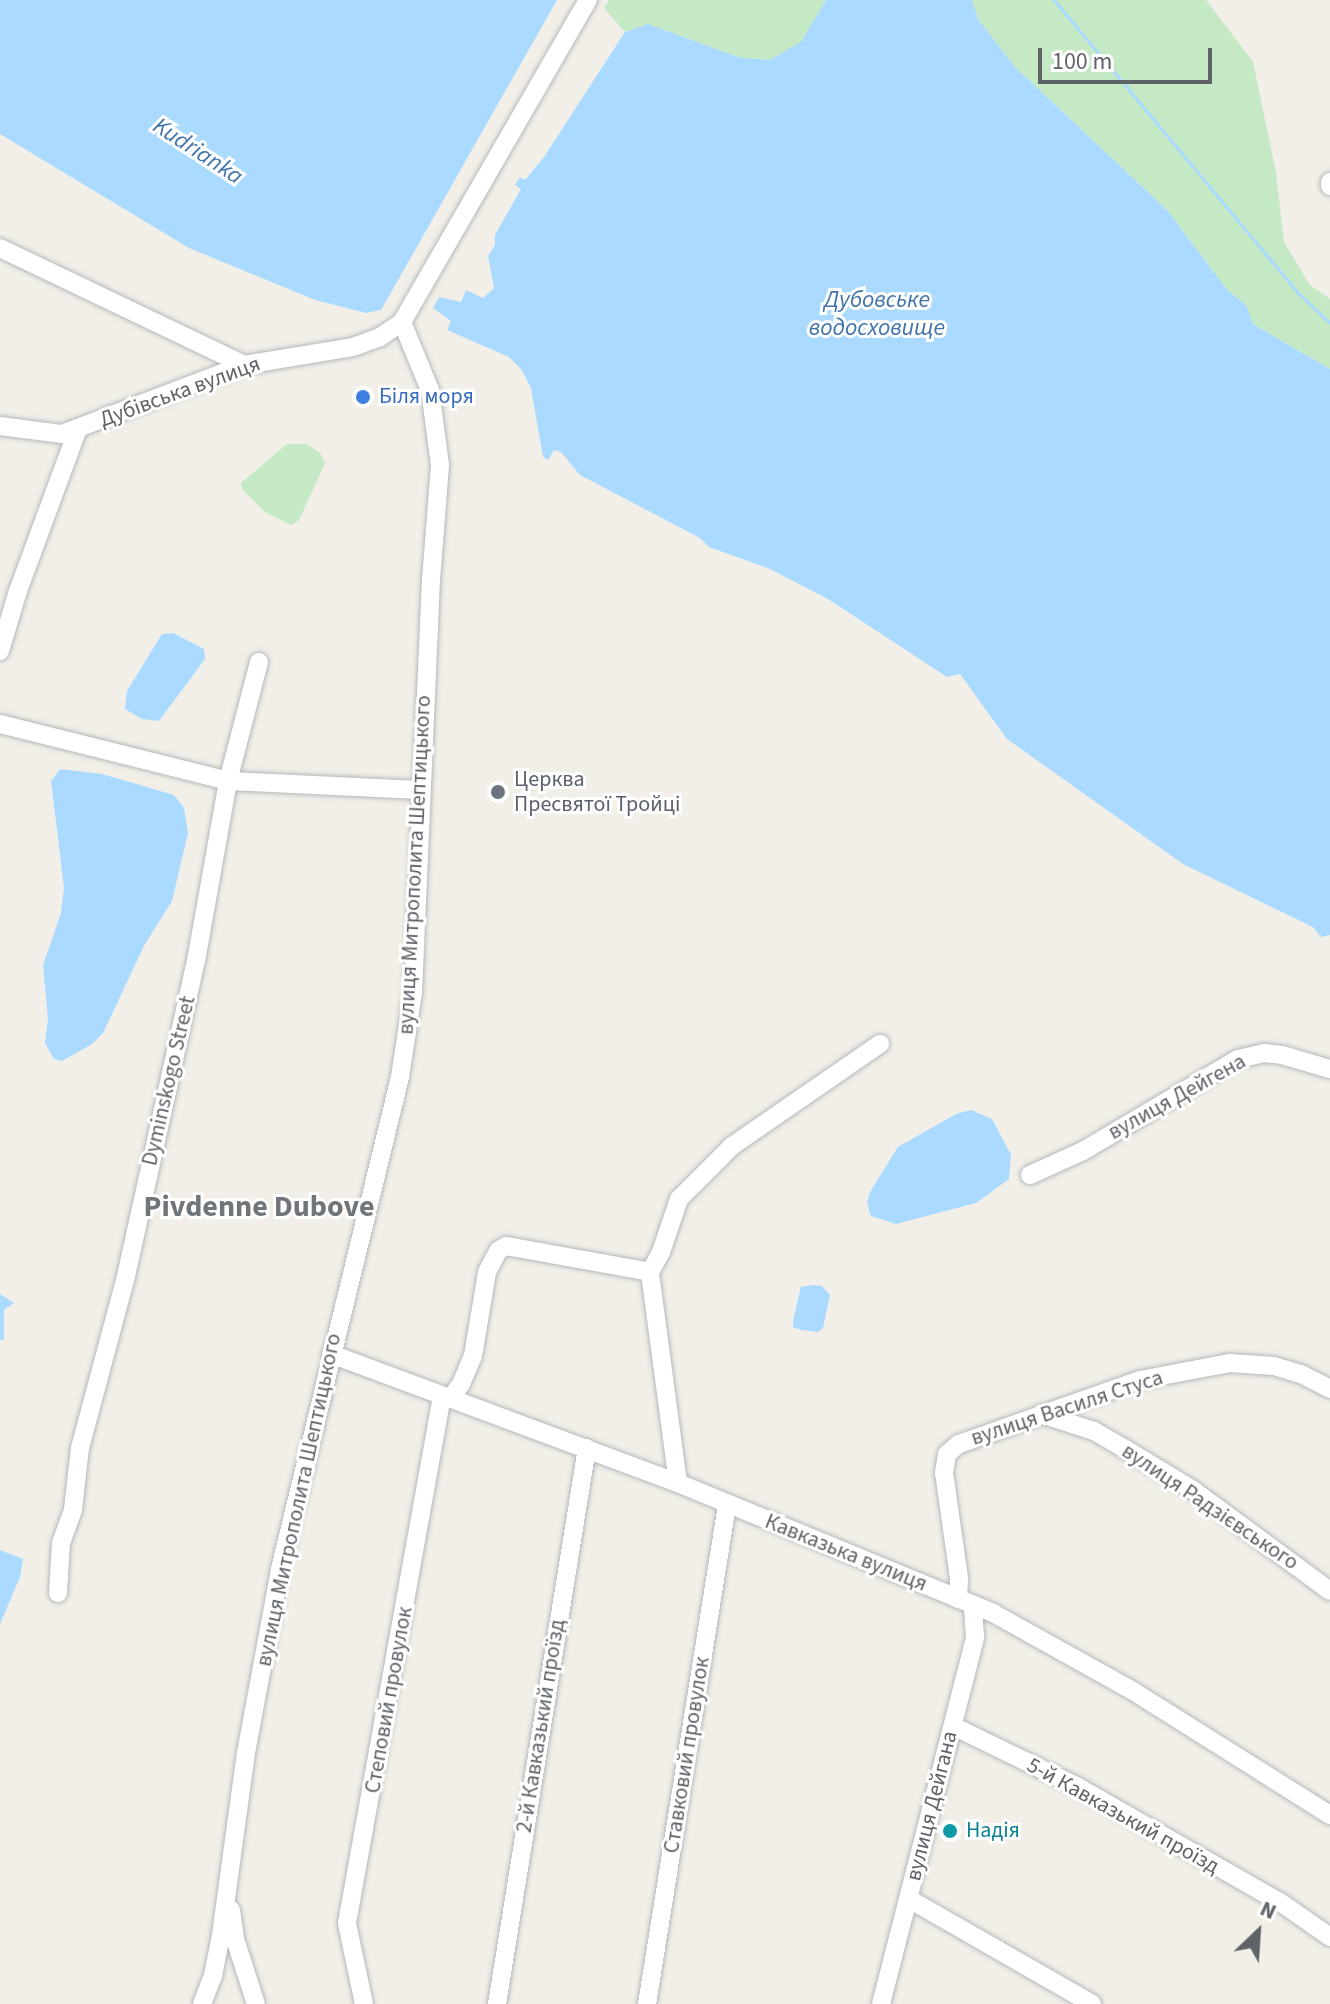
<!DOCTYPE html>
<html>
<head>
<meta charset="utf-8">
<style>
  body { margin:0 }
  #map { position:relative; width:1330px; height:2004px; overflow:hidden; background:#f1efe8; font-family:"Source Sans 3",sans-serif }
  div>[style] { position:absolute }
  .green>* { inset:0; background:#c5e8c5 }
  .water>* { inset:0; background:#aadaff }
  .stream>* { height:3px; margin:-1.5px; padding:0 1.5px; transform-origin:1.5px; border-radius:1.5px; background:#aadaff }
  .roads { filter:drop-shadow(0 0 2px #b5b8bc) drop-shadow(0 0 2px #b5b8bc) }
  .minor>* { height:18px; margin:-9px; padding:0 9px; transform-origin:9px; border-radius:9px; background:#fff }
  .dots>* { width:22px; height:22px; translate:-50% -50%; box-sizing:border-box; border:4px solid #fff; border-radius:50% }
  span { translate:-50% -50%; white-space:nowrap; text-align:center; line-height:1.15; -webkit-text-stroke:6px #fff; paint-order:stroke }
  .street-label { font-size:22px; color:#5f6368 }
  .shop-label { font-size:22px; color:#366cbe }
  .left { translate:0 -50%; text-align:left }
  .worship-label { font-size:22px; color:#5b616d }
  .culture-label { font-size:22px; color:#0d838f }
  .water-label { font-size:24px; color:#4174aa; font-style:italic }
  .district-label { font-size:30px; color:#70757a; font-weight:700 }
  .north { position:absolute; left:1218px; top:1892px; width:80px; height:80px; -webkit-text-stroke:6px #fff; paint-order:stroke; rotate:25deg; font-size:22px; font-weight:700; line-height:32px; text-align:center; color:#5f6368 }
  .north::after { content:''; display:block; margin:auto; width:28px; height:36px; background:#5f6368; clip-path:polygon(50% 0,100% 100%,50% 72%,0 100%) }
  .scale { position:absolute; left:1038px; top:48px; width:174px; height:36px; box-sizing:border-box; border:4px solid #5f6368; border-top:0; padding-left:10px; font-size:24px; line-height:28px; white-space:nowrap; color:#5f6368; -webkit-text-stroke:6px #fff; paint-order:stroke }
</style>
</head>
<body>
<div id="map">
  <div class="green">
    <i style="clip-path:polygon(609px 0,826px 0,801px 43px,770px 60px,741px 58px,648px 24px,625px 32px,604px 8px)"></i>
    <i style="clip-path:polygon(972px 0,1206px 0,1253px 62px,1276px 173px,1284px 242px,1310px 285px,1330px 299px,1330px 369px,1253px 324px,1246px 305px,1228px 291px,1167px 210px,1014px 66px,978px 19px)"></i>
    <i style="clip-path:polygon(287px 444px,306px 444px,320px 453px,325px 463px,299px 520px,291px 525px,265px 512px,242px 489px,241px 483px)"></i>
  </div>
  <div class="water">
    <i style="clip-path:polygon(0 0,557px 0,381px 310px,366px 313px,315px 300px,189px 248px,0 134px)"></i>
    <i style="clip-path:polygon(826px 0,972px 0,978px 19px,1014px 66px,1167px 210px,1228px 291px,1246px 305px,1253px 324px,1330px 369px,1330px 935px,1321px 937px,1313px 927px,1183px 864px,1007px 739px,960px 674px,947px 677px,828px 599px,770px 569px,709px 547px,700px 538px,580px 475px,561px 452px,554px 450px,548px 460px,543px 457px,531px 388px,522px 370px,509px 357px,447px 330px,451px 321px,433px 308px,439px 297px,461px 302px,466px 290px,483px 298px,494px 288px,488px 256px,495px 245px,495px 235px,521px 189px,515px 185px,520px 177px,525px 180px,544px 157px,625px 32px,648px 24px,741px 58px,770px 60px,801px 42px)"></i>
    <i style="clip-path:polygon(173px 633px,204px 649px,205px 659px,159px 721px,142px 719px,125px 709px,127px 691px,162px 634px)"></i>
    <i style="clip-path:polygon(60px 769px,102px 774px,174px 795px,184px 808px,188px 833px,172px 901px,145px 944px,103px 1033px,92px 1044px,62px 1061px,54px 1059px,45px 1043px,48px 1019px,43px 965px,61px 913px,64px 888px,51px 781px)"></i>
    <i style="clip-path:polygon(971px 1110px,992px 1119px,1011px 1155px,1009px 1179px,976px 1203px,896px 1224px,871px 1216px,867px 1203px,870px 1192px,898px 1147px,956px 1114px)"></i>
    <i style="clip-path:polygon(813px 1285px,822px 1286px,830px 1295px,823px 1328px,818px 1332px,801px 1330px,793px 1327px,793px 1321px,801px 1287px)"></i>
    <i style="clip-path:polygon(0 1294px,14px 1303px,4px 1310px,4px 1339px,0 1340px)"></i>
    <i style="clip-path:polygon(0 1550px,23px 1559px,20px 1577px,0 1624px)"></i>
  </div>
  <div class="stream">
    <i style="left:1054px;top:0;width:381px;rotate:50.2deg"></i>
    <i style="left:1298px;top:293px;width:44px;rotate:43.2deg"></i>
  </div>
  <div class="roads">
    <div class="minor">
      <i style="left:1330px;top:182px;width:4px;rotate:90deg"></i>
      <i style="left:0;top:248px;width:271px;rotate:25.6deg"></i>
      <i style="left:0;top:426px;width:63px;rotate:7.4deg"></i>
      <i style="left:62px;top:434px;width:195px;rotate:-20.8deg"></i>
      <i style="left:244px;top:365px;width:110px;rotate:-9.4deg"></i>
      <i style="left:353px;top:347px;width:29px;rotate:-20deg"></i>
      <i style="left:380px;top:337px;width:27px;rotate:-34deg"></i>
      <i style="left:402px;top:322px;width:372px;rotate:-60deg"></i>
      <i style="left:0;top:651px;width:63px;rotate:-73.3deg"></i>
      <i style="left:18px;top:591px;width:173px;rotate:-69.7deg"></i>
      <i style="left:0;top:724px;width:235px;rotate:14deg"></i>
      <i style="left:228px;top:781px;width:193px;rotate:2.7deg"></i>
      <i style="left:1030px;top:1175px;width:58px;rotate:-24.4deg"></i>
      <i style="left:1083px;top:1151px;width:180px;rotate:-30.7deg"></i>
      <i style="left:1238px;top:1059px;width:27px;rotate:-13deg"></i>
      <i style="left:1264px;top:1053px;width:18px;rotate:6deg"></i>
      <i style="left:1282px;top:1055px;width:50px;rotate:16.3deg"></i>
      <i style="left:331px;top:1354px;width:370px;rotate:20.4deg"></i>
      <i style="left:678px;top:1483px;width:341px;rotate:22.4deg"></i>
      <i style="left:993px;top:1613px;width:160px;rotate:29.1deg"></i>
      <i style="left:1133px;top:1691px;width:233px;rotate:32.2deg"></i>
      <i style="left:450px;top:1399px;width:19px;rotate:-54deg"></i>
      <i style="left:461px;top:1384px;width:30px;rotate:-67deg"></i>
      <i style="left:473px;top:1356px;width:85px;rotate:-80.5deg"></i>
      <i style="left:487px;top:1272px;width:24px;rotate:-62deg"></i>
      <i style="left:498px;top:1251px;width:9px;rotate:-32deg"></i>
      <i style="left:506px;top:1246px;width:146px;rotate:10.2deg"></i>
      <i style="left:1041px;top:1414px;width:56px;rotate:17.8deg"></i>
      <i style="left:1094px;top:1431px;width:32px;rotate:30deg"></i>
      <i style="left:1122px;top:1447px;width:83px;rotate:31.2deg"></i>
      <i style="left:1193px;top:1490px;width:170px;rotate:36.4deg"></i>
      <i style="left:678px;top:1483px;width:213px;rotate:-97.6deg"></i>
      <i style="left:650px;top:1272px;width:23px;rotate:-61deg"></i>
      <i style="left:661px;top:1252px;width:56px;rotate:-71.2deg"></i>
      <i style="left:679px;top:1199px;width:75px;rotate:-45deg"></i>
      <i style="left:732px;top:1146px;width:180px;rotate:-34.6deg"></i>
      <i style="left:58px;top:1593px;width:50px;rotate:-86.6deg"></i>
      <i style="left:61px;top:1543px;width:35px;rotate:-70deg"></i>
      <i style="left:73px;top:1510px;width:62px;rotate:-83.6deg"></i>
      <i style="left:80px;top:1448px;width:178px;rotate:-75deg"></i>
      <i style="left:126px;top:1276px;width:323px;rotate:-77.5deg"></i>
      <i style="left:196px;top:961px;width:183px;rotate:-79.9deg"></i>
      <i style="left:228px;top:781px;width:123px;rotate:-75.4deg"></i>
      <i style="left:958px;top:1599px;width:21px;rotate:-87deg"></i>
      <i style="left:959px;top:1578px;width:106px;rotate:-98.1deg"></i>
      <i style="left:944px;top:1473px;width:19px;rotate:-81deg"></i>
      <i style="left:947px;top:1454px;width:16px;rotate:-40deg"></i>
      <i style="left:959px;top:1444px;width:192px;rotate:-19.5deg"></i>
      <i style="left:1140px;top:1380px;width:92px;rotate:-10.7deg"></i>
      <i style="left:1230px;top:1363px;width:44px;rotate:3.9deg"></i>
      <i style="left:1274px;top:1366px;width:28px;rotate:17deg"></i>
      <i style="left:1301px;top:1374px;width:33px;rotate:27deg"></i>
      <i style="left:953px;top:1726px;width:139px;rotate:26deg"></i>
      <i style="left:1078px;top:1787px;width:232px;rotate:29.7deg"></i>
      <i style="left:1280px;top:1902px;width:61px;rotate:35deg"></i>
      <i style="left:909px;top:1899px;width:211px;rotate:29.8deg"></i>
      <i style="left:231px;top:1910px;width:29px;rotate:82deg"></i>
      <i style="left:235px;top:1939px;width:68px;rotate:72.1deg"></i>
      <i style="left:202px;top:2004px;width:30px;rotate:-69deg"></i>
      <i style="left:213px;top:1976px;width:42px;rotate:-79deg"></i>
      <i style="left:221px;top:1935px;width:184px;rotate:-82.2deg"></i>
      <i style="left:246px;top:1753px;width:187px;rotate:-79.5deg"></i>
      <i style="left:280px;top:1569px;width:506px;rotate:-76.29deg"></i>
      <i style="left:400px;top:1077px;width:86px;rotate:-81.3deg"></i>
      <i style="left:413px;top:992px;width:412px;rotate:-87.5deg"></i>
      <i style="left:431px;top:580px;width:115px;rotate:-85.5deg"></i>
      <i style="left:440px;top:465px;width:76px;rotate:-97.6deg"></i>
      <i style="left:430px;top:390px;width:74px;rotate:-112.4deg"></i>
      <i style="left:364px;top:2004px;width:83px;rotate:-101.9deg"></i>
      <i style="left:347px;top:1923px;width:535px;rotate:-79.78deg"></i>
      <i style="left:497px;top:2004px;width:563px;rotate:-80.81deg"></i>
      <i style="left:647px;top:2004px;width:505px;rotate:-80.89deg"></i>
      <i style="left:881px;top:2004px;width:379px;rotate:-75.6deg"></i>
      <i style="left:975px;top:1637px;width:30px;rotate:-94deg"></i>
    </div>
  </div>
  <div class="dots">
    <i style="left:363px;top:397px;background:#3f7fe0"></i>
    <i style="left:498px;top:792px;background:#6b7280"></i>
    <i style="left:950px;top:1831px;background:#0f9aa8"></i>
  </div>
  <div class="street-label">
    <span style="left:180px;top:392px;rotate:-20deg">Дубівська вулиця</span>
    <span style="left:415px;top:865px;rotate:-87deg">вулиця Митрополита Шептицького</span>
    <span style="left:169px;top:1081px;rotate:-77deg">Dyminskogo Street</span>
    <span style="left:1177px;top:1097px;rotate:-29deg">вулиця Дейгена</span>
    <span style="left:1067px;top:1408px;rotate:-18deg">вулиця Василя Стуса</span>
    <span style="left:299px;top:1500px;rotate:-78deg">вулиця Митрополита Шептицького</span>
    <span style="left:1210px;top:1507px;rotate:34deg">вулиця Радзієвського</span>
    <span style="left:846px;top:1553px;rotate:22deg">Кавказька вулиця</span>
    <span style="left:389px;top:1700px;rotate:-80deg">Степовий провулок</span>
    <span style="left:541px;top:1726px;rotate:-81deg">2-й Кавказький проїзд</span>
    <span style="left:687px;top:1755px;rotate:-81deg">Ставковий провулок</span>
    <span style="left:932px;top:1806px;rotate:-76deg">вулиця Дейгана</span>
    <span style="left:1123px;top:1816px;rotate:29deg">5-й Кавказький проїзд</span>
  </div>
  <div class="shop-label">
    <span class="left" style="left:379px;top:397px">Біля моря</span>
  </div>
  <div class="worship-label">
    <span class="left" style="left:514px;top:792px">Церква<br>Пресвятої Тройці</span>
  </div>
  <div class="culture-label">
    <span class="left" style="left:966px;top:1831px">Надія</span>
  </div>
  <div class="water-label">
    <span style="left:198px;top:151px;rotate:33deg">Kudrianka</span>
    <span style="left:877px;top:314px">Дубовське<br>водосховище</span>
  </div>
  <div class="district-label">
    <span style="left:259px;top:1207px">Pivdenne Dubove</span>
  </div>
  <div class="north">N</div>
  <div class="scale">100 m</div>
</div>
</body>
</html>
